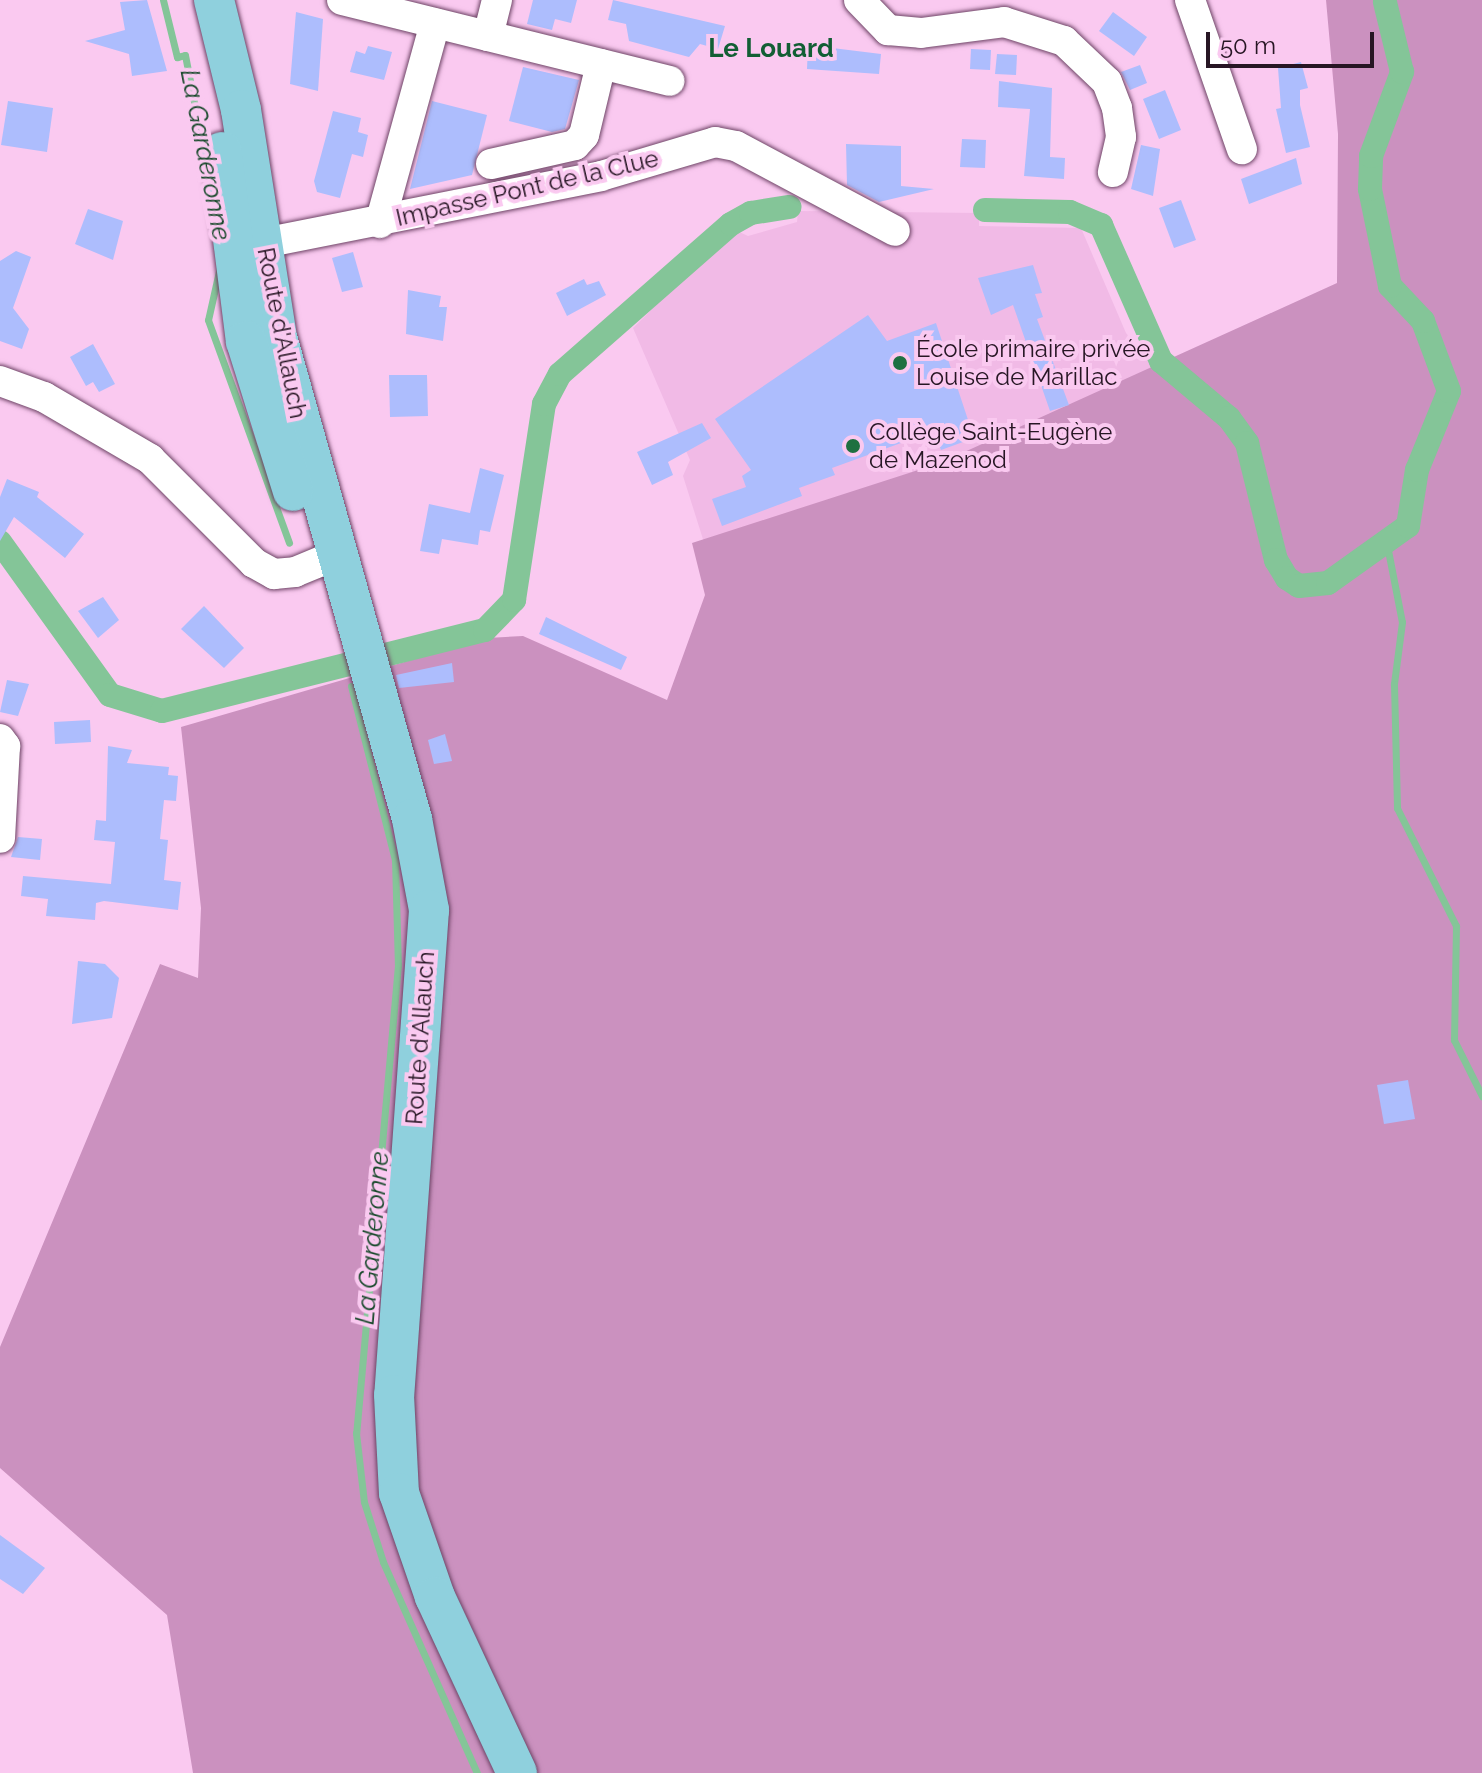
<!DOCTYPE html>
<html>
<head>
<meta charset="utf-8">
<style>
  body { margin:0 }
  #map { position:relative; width:1482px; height:1773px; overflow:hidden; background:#fac9f0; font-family:Raleway,sans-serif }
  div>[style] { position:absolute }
  .built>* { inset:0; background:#f1bae6 }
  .forest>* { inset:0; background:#cb91bf }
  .stream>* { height:7px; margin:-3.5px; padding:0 3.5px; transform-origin:3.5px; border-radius:3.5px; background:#84c598 }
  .canal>* { height:24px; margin:-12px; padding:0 12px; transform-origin:12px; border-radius:12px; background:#84c598 }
  .building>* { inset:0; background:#adbdfd }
  .roads { filter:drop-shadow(0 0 2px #6e4466) drop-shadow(0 0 2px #6e4466) }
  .minor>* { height:30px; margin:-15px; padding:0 15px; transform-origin:15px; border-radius:15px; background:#fff }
  .major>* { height:40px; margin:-20px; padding:0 20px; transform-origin:20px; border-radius:20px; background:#8fd0dd }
  .dots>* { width:22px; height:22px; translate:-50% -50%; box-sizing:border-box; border:4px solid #fac9f0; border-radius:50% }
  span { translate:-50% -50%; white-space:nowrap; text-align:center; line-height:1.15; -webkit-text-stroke:8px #fac9f0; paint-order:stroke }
  .street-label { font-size:24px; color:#271624 }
  .poi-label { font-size:24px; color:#271624 }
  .left { translate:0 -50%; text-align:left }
  .neighbourhood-label { font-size:26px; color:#125e34; font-weight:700 }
  .water-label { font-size:26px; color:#17482a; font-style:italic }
  .scale { position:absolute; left:1206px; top:32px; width:168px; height:36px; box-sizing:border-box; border:4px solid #271624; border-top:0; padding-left:10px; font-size:24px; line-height:28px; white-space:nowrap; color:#271624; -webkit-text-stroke:6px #fac9f0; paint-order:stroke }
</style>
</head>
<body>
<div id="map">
  <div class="built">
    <i style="clip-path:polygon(798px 211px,979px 213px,979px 226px,1081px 228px,1126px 333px,1176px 394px,714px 574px,683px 476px,690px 460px,633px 328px,733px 229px,748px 236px,797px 222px)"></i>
  </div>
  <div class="forest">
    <i style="clip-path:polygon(1326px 0,1482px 0,1482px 1773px,193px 1773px,167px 1615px,0 1468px,0 1347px,160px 964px,198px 978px,201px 908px,181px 727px,487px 638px,523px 636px,667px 700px,705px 595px,692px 543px,940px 463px,1337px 283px,1338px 134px)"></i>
  </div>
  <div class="stream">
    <i style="left:163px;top:0;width:59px;rotate:76.2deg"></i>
    <i style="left:177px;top:57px;width:8px;rotate:-14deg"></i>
    <i style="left:185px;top:55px;width:101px;rotate:79.1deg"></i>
    <i style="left:221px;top:262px;width:59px;rotate:102.6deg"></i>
    <i style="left:208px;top:320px;width:237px;rotate:70deg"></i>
    <i style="left:1387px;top:545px;width:78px;rotate:79deg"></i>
    <i style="left:1402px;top:622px;width:63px;rotate:97.4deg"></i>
    <i style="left:1394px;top:684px;width:124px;rotate:88.6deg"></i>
    <i style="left:1397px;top:808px;width:132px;rotate:63.4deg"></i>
    <i style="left:1456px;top:926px;width:114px;rotate:91deg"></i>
    <i style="left:1454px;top:1040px;width:63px;rotate:63.4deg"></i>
    <i style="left:351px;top:686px;width:179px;rotate:75.8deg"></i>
    <i style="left:395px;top:860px;width:105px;rotate:88.4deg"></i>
    <i style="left:398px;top:965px;width:470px;rotate:95.1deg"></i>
    <i style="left:356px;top:1433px;width:69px;rotate:83.4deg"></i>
    <i style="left:364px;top:1502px;width:63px;rotate:72.4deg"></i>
    <i style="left:383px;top:1562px;width:231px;rotate:66deg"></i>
  </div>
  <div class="canal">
    <i style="left:985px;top:210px;width:85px;rotate:1.3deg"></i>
    <i style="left:1070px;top:212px;width:34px;rotate:23deg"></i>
    <i style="left:1101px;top:225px;width:149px;rotate:66.2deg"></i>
    <i style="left:1161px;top:361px;width:89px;rotate:40deg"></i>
    <i style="left:1229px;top:418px;width:31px;rotate:54deg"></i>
    <i style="left:1247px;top:443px;width:121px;rotate:76.1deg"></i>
    <i style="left:1276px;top:560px;width:21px;rotate:59deg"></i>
    <i style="left:1287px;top:578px;width:14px;rotate:34deg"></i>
    <i style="left:1299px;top:586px;width:29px;rotate:-6deg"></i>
    <i style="left:1328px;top:583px;width:98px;rotate:-35.5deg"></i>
    <i style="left:1408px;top:526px;width:57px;rotate:-80.9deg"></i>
    <i style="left:1417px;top:470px;width:85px;rotate:-67.9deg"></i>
    <i style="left:1449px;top:391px;width:75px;rotate:-110.4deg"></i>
    <i style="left:1423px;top:321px;width:48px;rotate:-133.3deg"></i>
    <i style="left:1390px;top:286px;width:99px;rotate:-101.7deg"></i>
    <i style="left:1370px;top:189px;width:33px;rotate:-88deg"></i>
    <i style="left:1371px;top:156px;width:90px;rotate:-69.7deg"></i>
    <i style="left:1402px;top:72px;width:72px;rotate:-103.7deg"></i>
    <i style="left:0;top:542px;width:188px;rotate:54.3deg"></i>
    <i style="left:110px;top:695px;width:54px;rotate:17.1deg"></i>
    <i style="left:162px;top:711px;width:333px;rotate:-14.1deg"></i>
    <i style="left:485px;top:630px;width:42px;rotate:-46deg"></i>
    <i style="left:514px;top:600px;width:198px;rotate:-81.3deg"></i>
    <i style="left:544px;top:404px;width:34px;rotate:-62deg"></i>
    <i style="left:560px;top:374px;width:227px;rotate:-41.3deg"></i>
    <i style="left:731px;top:224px;width:23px;rotate:-29deg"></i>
    <i style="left:751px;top:213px;width:39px;rotate:-9deg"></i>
  </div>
  <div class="building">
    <i style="clip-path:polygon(147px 0,167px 71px,132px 76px,129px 54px,85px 41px,125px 30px,120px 2px)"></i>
    <i style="clip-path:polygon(533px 0,577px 0,571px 23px,555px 19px,552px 30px,527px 24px)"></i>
    <i style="clip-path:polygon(613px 0,725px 26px,718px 49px,700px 44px,689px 57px,629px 41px,626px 24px,608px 20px)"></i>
    <i style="clip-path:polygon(296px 12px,323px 19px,318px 91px,290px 84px)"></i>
    <i style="clip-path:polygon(1113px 12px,1147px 37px,1134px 56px,1099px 31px)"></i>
    <i style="clip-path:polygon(808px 45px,881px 54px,879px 74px,807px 69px)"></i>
    <i style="clip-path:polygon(368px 46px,392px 52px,384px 80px,350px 72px,356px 51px,365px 54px)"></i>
    <i style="clip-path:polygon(971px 49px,991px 50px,990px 70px,970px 69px)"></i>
    <i style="clip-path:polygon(997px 54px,1017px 55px,1016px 75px,995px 74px)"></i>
    <i style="clip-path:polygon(1301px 62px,1308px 88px,1300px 90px,1300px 105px,1310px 147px,1286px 153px,1276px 109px,1281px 108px,1278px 68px)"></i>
    <i style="clip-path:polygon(1140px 65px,1147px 83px,1130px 90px,1121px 72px)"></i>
    <i style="clip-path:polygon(523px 67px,579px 80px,565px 129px,552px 132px,509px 121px)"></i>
    <i style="clip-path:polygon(999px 81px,1052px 88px,1050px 157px,1065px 158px,1064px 179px,1024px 176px,1030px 109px,998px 107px)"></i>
    <i style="clip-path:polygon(1165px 90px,1181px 130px,1159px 139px,1143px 99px)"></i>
    <i style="clip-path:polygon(8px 101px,53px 108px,47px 152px,1px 145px)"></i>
    <i style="clip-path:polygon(432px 101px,487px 115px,472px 175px,410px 189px)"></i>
    <i style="clip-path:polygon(333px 111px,361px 118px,358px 132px,368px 135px,363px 157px,352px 154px,340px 198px,317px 192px,314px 181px)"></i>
    <i style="clip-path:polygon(962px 139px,986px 140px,985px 168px,960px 167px)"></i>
    <i style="clip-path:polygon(846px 144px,901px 146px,901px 186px,934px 189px,879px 202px,847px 185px)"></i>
    <i style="clip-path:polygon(1141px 145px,1160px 149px,1153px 196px,1131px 189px)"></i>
    <i style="clip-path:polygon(1296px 158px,1302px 184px,1249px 204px,1241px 179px)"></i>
    <i style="clip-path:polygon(1181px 200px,1196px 240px,1174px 248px,1159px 208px)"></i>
    <i style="clip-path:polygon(88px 209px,123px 221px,113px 260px,75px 244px)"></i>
    <i style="clip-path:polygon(16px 251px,31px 257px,13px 308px,29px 329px,22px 349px,0 341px,0 261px)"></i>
    <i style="clip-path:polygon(353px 252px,363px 287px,342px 292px,332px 258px)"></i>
    <i style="clip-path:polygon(1033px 265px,1042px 293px,1035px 294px,1043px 317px,1037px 319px,1069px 405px,1050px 411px,1013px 305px,991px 315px,978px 278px)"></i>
    <i style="clip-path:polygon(584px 279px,587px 285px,599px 281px,606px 295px,567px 316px,556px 293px)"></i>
    <i style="clip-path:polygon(408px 290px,441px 296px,439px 307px,447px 307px,443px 341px,406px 334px)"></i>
    <i style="clip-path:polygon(868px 315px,887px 341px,936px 323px,974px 438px,941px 450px,934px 431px,832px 468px,835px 475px,799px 488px,802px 496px,722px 526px,712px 499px,746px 487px,742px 476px,751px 470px,715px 419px)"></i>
    <i style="clip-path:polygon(93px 344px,115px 384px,99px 392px,93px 382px,86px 386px,70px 357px)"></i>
    <i style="clip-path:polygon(389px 375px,427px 375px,428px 416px,390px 417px)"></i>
    <i style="clip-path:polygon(702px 423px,711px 438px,668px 462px,673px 475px,652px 485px,637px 452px)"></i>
    <i style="clip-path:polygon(480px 468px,504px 475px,490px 532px,480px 530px,478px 545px,442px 539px,439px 554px,420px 551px,429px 504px,470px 513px)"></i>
    <i style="clip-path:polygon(7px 479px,39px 492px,37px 497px,84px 534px,65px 558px,14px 517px,0 541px,0 497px)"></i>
    <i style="clip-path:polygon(103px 597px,119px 620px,98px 638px,78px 611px)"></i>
    <i style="clip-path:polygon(204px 606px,244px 648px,224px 668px,181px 629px)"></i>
    <i style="clip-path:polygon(546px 617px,627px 657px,621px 670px,539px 634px)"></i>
    <i style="clip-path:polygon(452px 663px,454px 682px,399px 688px,396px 675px)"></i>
    <i style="clip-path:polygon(7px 680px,29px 684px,18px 716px,0 712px)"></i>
    <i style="clip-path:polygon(90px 720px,91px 742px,55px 744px,54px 722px)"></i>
    <i style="clip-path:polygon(445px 734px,452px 761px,434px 764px,428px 740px)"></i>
    <i style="clip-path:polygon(108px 746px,132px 750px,127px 763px,169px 767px,168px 775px,178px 776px,176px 801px,164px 800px,160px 839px,168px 840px,164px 880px,181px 882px,178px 910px,104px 901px,96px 903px,95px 920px,46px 916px,48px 899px,21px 896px,23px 876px,111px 884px,115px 842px,94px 840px,96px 820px,106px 821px)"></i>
    <i style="clip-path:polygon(18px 837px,42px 839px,40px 860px,11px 857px)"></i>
    <i style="clip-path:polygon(78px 961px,105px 964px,119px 978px,112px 1018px,72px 1024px)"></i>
    <i style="clip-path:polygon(1408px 1080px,1415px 1119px,1384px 1124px,1377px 1085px)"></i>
    <i style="clip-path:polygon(0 1535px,45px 1568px,23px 1594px,0 1579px)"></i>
  </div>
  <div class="roads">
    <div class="minor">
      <i style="left:342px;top:0;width:150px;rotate:13.9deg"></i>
      <i style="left:488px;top:36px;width:37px;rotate:-76deg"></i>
      <i style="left:859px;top:0;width:42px;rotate:46deg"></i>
      <i style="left:888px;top:30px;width:33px;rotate:5deg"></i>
      <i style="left:921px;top:33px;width:84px;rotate:-7.5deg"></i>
      <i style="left:1004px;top:22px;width:63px;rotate:17.6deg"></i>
      <i style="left:1064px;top:41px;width:59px;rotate:43.6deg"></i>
      <i style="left:1107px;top:82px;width:28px;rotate:69deg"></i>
      <i style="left:1117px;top:108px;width:29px;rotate:82deg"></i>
      <i style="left:1121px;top:137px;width:36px;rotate:103deg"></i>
      <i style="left:1190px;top:0;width:158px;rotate:70.8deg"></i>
      <i style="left:488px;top:36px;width:187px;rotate:13.9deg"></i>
      <i style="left:491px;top:164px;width:86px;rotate:-12.7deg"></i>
      <i style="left:575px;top:145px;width:13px;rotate:-48deg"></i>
      <i style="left:584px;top:135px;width:73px;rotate:-76.5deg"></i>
      <i style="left:380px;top:223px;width:207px;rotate:-74.6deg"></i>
      <i style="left:243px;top:247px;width:365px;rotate:-11.2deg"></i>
      <i style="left:601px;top:176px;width:119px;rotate:-16.6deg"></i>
      <i style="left:715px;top:142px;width:21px;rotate:11deg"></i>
      <i style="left:736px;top:146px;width:180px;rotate:28.1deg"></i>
      <i style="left:0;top:381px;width:47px;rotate:20deg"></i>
      <i style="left:44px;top:397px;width:123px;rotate:30.3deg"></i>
      <i style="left:150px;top:459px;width:147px;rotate:45deg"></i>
      <i style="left:254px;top:563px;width:23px;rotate:29deg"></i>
      <i style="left:274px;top:574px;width:21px;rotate:-5deg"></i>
      <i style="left:295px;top:572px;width:50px;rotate:-22.4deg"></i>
      <i style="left:0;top:739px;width:9px;rotate:54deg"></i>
      <i style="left:5px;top:746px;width:92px;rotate:93.1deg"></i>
    </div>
    <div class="major">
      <i style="left:214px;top:0;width:113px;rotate:76.2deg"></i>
      <i style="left:241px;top:110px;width:230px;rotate:81deg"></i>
      <i style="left:277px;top:337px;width:501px;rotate:74.35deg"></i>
      <i style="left:412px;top:819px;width:93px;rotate:79.4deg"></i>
      <i style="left:429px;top:910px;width:486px;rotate:94.1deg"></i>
      <i style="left:394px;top:1395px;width:98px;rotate:87.1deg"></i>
      <i style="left:399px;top:1493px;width:110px;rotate:70.9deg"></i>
      <i style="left:435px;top:1597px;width:194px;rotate:65deg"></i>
      <i style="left:222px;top:152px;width:191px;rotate:82.8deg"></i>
      <i style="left:246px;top:341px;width:157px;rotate:72.6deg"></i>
    </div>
  </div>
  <div class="dots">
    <i style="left:900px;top:363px;background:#1e7041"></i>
    <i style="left:853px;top:446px;background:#1e7041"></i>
  </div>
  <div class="street-label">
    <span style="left:527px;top:188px;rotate:-13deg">Impasse Pont de la Clue</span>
    <span style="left:282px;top:333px;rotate:79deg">Route d'Allauch</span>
    <span style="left:420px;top:1038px;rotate:-86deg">Route d'Allauch</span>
  </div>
  <div class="poi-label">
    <span class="left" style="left:916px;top:363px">École primaire privée<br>Louise de Marillac</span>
    <span class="left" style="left:869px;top:446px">Collège Saint-Eugène<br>de Mazenod</span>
  </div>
  <div class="neighbourhood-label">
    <span style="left:771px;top:49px">Le Louard</span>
  </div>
  <div class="water-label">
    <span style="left:205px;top:155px;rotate:79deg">La Garderonne</span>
    <span style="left:373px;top:1238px;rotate:-85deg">La Garderonne</span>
  </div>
  <div class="scale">50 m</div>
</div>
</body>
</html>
